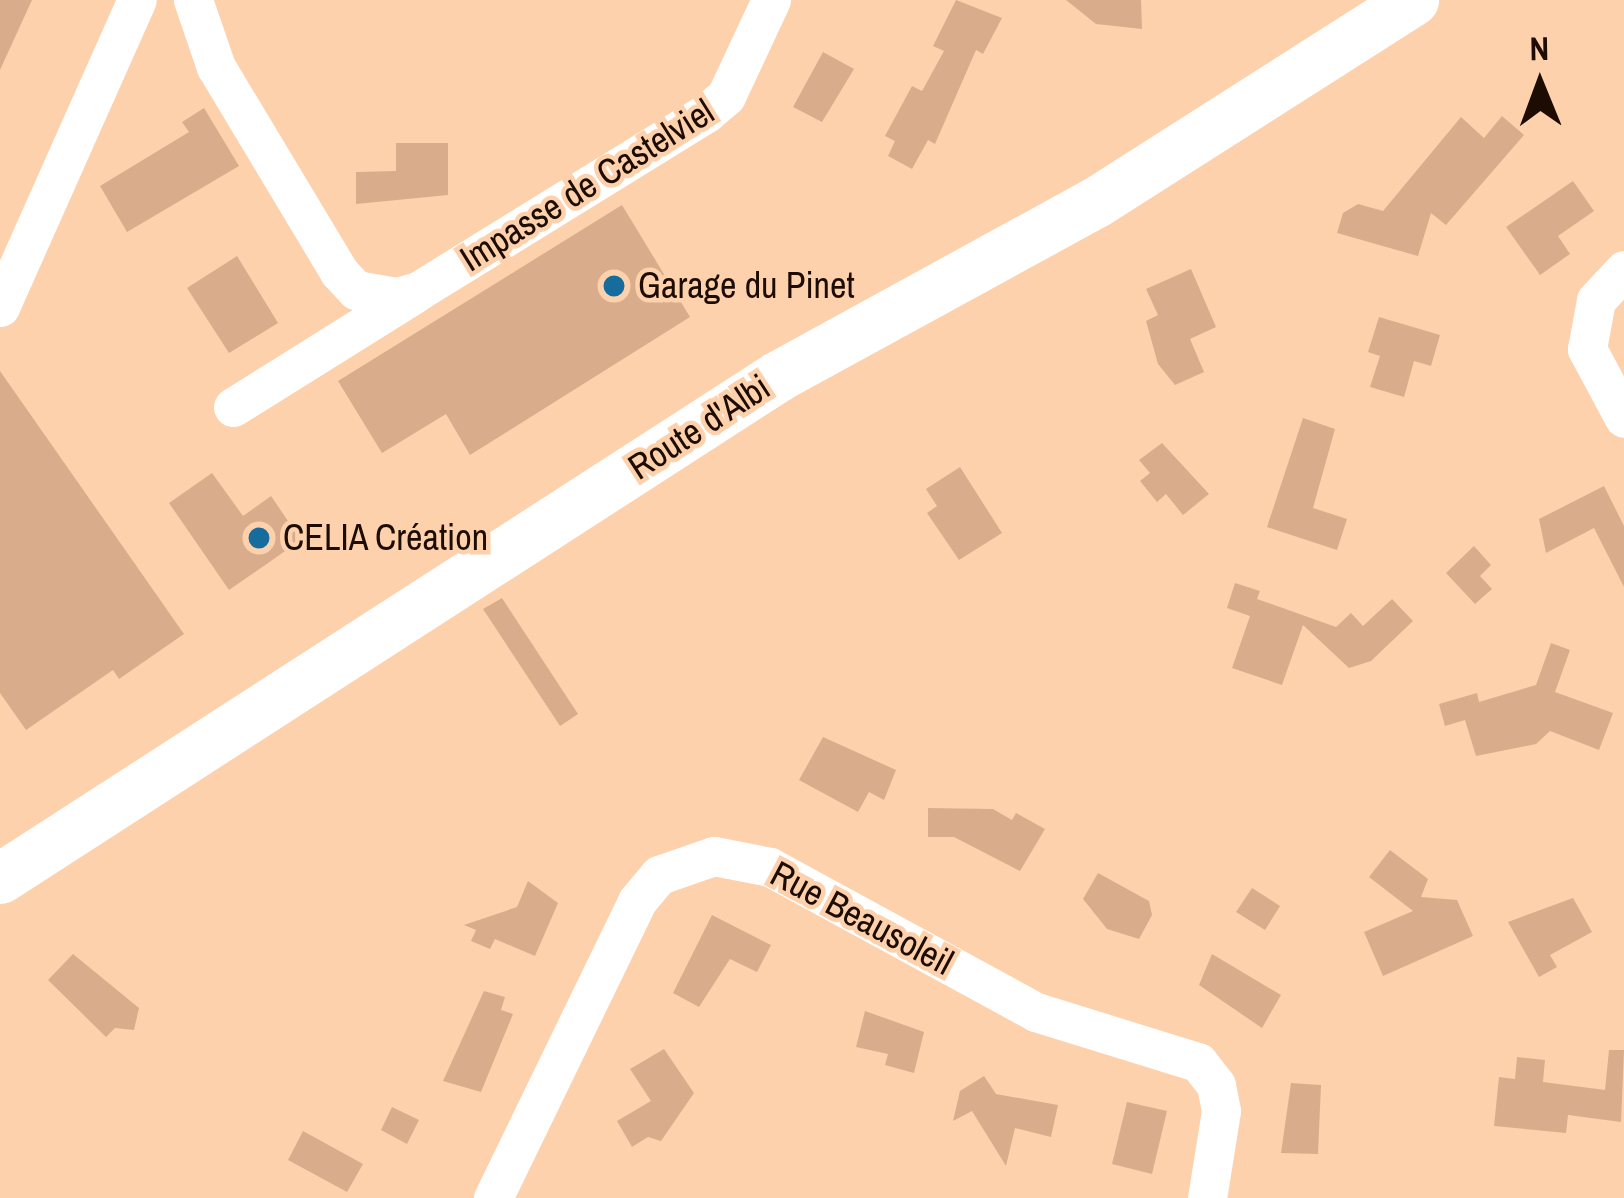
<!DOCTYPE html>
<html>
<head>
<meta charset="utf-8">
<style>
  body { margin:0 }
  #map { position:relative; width:1624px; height:1198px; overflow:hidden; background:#fed1ad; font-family:"Archivo Narrow",sans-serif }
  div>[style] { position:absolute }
  .building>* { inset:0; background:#d9ad8b }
  .minor>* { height:39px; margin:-19.5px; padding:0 19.5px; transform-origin:19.5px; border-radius:19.5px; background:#fff }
  .major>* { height:51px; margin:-25.5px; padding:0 25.5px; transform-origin:25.5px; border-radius:25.5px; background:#fff }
  .dots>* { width:33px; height:33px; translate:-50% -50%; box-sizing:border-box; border:6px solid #fed1ad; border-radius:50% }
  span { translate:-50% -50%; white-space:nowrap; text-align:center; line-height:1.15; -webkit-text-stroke:9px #fed1ad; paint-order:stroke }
  .street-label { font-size:36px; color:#1c0c02 }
  .poi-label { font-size:36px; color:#1c0c02 }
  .left { translate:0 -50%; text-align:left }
  .north { position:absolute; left:1480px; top:24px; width:120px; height:120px; -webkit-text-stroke:9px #fed1ad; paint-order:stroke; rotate:359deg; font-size:33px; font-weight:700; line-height:48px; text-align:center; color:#1c0c02 }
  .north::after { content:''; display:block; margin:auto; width:42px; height:54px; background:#1c0c02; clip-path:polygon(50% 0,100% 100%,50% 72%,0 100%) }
</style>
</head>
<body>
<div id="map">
  <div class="building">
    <i style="clip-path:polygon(0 0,32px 0,0 70px)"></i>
    <i style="clip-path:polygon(956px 0,1002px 18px,983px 54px,976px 50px,935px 144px,928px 140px,912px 169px,888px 156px,895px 141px,885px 136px,912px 86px,922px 91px,944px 51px,933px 46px)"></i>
    <i style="clip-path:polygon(1066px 0,1141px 0,1142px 29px,1096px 24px)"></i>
    <i style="clip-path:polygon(823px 52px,854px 69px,822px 122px,793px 107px)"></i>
    <i style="clip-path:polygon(204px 108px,239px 166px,127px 232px,100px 186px,189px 132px,182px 122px)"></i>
    <i style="clip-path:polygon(1502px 116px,1524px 135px,1446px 225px,1431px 213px,1418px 256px,1337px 233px,1343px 213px,1358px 204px,1383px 211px,1461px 117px,1484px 138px)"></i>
    <i style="clip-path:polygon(396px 143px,448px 143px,448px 195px,356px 204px,356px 172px,396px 171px)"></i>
    <i style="clip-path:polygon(1573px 181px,1594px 211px,1558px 236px,1570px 254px,1540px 275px,1506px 227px)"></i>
    <i style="clip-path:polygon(622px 205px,690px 317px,470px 455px,446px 414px,382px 453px,338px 381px)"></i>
    <i style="clip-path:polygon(237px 256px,278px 323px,229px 353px,187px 288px)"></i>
    <i style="clip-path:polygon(1191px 269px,1216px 327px,1190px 339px,1204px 372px,1175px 385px,1158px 364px,1146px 321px,1158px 315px,1146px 289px)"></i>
    <i style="clip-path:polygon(1379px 317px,1440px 335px,1431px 366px,1414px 361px,1404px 397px,1370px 387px,1380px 356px,1368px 352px)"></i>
    <i style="clip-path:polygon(0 371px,184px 634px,119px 679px,113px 670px,26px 730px,0 693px)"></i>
    <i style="clip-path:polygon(1303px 418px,1335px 429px,1313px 508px,1347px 519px,1337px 550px,1267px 527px)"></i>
    <i style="clip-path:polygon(1162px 443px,1209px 494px,1183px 515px,1166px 494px,1157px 502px,1140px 481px,1150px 473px,1139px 460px)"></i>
    <i style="clip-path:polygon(960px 467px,1002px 533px,959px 560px,927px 513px,937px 506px,926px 489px)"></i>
    <i style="clip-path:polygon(212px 473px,243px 516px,271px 496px,301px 540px,229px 590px,169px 503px)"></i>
    <i style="clip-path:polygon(1604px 486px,1624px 526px,1624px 587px,1594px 528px,1546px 553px,1539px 519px)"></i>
    <i style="clip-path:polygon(1474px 546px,1491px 565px,1480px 576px,1492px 589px,1475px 604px,1446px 573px)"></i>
    <i style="clip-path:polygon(1235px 583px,1260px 591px,1257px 599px,1336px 627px,1351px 613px,1363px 626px,1392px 599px,1413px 621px,1371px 661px,1349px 668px,1303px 625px,1282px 685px,1232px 668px,1250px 616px,1227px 608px)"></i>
    <i style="clip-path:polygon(502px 598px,578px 714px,560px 726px,483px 609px)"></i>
    <i style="clip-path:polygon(1551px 643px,1570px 650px,1555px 692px,1613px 713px,1599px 750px,1550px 731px,1536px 744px,1476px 756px,1465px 720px,1445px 726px,1439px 704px,1477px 693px,1479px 702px,1536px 685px)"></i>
    <i style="clip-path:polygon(823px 737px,896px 770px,884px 800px,869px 792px,858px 812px,799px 780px)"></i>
    <i style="clip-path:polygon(928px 808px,993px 809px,1012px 820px,1016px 813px,1045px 829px,1020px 871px,954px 837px,928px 837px)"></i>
    <i style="clip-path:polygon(1390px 850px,1428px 879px,1421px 897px,1457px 900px,1473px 936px,1383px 976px,1364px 932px,1413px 911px,1369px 877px)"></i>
    <i style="clip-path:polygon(1098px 873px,1149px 901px,1152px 915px,1139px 939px,1107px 929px,1083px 899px)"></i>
    <i style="clip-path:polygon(528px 881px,558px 903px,535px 956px,495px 939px,490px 949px,471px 941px,476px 930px,464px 925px,517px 907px)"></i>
    <i style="clip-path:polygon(1252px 888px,1280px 906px,1265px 930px,1236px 912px)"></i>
    <i style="clip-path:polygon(1573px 898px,1592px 932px,1550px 955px,1557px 967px,1539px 977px,1508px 922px)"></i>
    <i style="clip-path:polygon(712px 915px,771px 945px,757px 972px,730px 959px,699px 1007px,673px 993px)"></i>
    <i style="clip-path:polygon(73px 954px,139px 1008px,134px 1030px,115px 1028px,106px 1037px,48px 980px)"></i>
    <i style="clip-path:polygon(1212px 954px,1281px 995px,1262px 1028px,1199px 985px)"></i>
    <i style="clip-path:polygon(484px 991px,505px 997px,501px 1010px,513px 1014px,481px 1092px,443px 1081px)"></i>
    <i style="clip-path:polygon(865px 1011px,924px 1032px,914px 1073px,885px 1065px,888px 1054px,856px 1047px)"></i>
    <i style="clip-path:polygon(664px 1049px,694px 1093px,661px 1141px,648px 1137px,632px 1147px,617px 1121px,651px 1101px,630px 1069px)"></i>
    <i style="clip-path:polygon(1609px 1050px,1624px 1050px,1621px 1122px,1568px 1115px,1566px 1133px,1494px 1126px,1499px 1077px,1515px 1079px,1517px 1057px,1545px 1060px,1543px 1082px,1605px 1090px)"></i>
    <i style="clip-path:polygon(984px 1076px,996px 1094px,1058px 1105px,1051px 1137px,1015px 1128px,1006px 1166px,972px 1111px,953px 1121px,960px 1091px)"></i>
    <i style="clip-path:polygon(1291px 1083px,1321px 1085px,1318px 1154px,1281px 1153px)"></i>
    <i style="clip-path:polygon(1127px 1102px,1167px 1111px,1152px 1174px,1112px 1164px)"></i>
    <i style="clip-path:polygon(392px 1107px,419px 1120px,407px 1144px,381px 1130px)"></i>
    <i style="clip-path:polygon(303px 1131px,363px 1164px,347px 1192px,288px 1160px)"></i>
  </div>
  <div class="minor">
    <i style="left:193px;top:0;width:71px;rotate:71.1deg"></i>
    <i style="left:216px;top:67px;width:239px;rotate:59deg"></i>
    <i style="left:339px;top:272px;width:25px;rotate:47deg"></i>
    <i style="left:356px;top:290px;width:41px;rotate:9.9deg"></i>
    <i style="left:396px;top:297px;width:23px;rotate:-15deg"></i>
    <i style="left:418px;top:291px;width:339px;rotate:-31.7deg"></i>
    <i style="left:706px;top:113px;width:26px;rotate:-40deg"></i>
    <i style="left:726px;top:96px;width:106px;rotate:-64.9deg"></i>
    <i style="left:1624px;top:270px;width:41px;rotate:133deg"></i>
    <i style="left:1596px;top:300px;width:50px;rotate:100.4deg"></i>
    <i style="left:1587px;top:349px;width:78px;rotate:61.8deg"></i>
    <i style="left:0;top:307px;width:336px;rotate:-66deg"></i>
    <i style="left:233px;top:407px;width:213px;rotate:-32deg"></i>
    <i style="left:493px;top:1198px;width:330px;rotate:-64.1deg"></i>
    <i style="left:637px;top:901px;width:34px;rotate:-50deg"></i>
    <i style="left:659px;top:875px;width:58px;rotate:-19.1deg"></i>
    <i style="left:714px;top:856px;width:57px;rotate:11.1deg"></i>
    <i style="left:770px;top:867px;width:303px;rotate:28.6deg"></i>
    <i style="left:1036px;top:1012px;width:170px;rotate:17.2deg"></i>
    <i style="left:1198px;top:1062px;width:29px;rotate:52deg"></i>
    <i style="left:1216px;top:1085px;width:26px;rotate:79deg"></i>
    <i style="left:1221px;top:1111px;width:88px;rotate:99.1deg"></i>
  </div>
  <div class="major">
    <i style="left:0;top:878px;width:926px;rotate:-32.83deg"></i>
    <i style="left:778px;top:376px;width:362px;rotate:-28.7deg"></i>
    <i style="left:1096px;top:202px;width:376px;rotate:-32.5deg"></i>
  </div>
  <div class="dots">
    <i style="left:614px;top:286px;background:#166d9d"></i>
    <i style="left:259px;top:538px;background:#166d9d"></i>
  </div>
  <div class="street-label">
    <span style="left:587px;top:185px;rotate:-32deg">Impasse de Castelviel</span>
    <span style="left:699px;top:427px;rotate:-33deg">Route d'Albi</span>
    <span style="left:862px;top:918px;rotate:28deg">Rue Beausoleil</span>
  </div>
  <div class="poi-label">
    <span class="left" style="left:638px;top:286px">Garage du Pinet</span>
    <span class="left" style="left:283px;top:538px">CELIA Création</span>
  </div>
  <div class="north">N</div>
</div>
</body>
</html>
